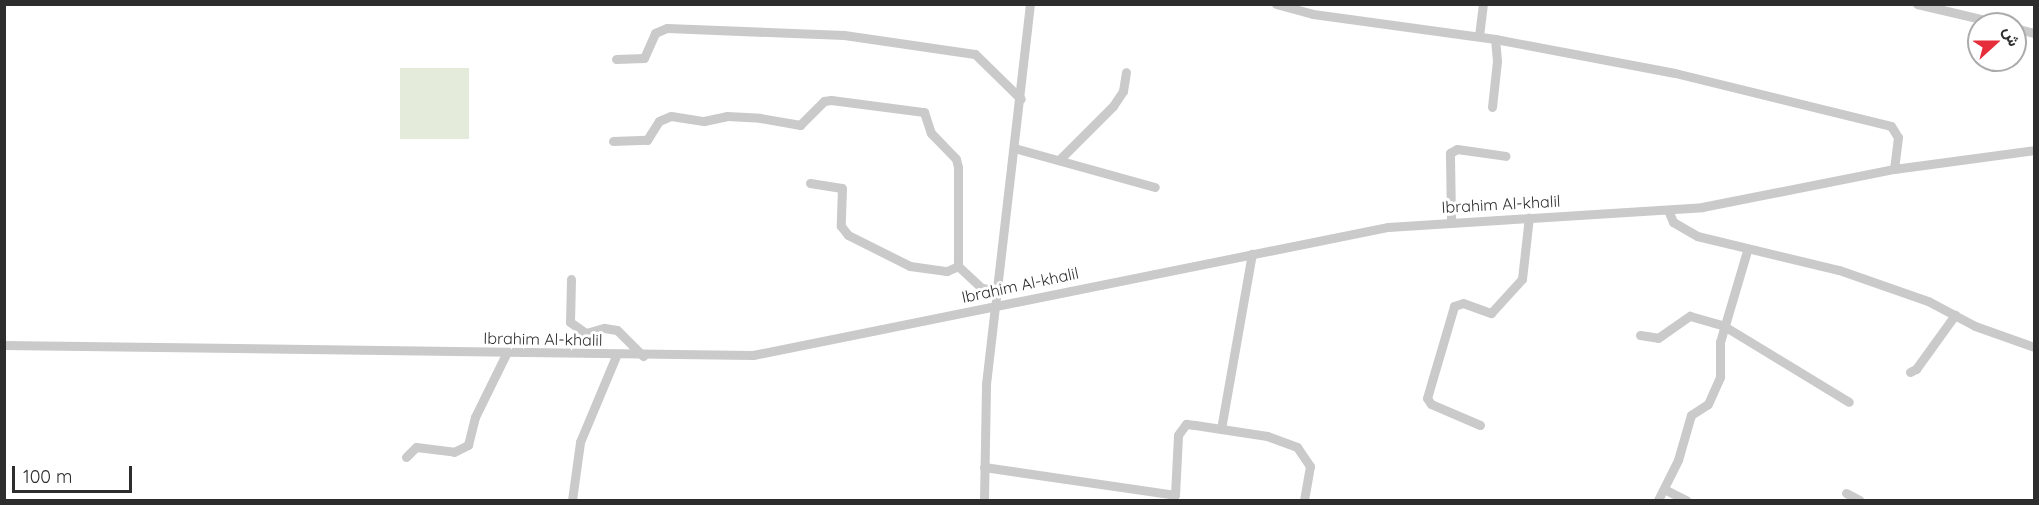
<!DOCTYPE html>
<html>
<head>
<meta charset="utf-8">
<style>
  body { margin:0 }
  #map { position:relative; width:2039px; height:505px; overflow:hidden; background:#fff; font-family:Quicksand,Vazirmatn,sans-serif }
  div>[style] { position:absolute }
  .green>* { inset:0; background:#e4ebdb }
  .minor>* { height:9px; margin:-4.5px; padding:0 4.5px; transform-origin:4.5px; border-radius:4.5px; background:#cacaca }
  span { translate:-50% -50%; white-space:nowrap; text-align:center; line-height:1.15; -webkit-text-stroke:6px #fff; paint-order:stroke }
  .street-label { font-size:16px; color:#2d2d2d }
  .frame { position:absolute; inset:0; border:6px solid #2d2d2d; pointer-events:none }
  .north { position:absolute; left:1967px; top:12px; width:60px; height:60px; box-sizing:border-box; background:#fff; border:2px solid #ababab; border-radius:50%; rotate:69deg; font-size:16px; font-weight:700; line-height:24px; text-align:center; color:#2d2d2d }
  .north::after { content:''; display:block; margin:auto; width:21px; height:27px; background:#e62e3b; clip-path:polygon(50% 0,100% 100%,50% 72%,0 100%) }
  .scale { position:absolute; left:12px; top:466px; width:120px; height:27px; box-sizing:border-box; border:3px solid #2d2d2d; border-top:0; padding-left:8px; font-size:18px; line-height:21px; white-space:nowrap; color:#2d2d2d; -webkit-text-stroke:4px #fff; paint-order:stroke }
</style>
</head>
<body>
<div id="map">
  <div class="green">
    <i style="clip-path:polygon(400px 68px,469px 68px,469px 139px,400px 139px)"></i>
  </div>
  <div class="minor">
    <i style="left:1276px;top:4px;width:38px;rotate:15deg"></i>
    <i style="left:1313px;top:14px;width:184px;rotate:7.8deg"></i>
    <i style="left:1495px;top:39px;width:183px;rotate:10.7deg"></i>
    <i style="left:1675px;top:73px;width:222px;rotate:13.8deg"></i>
    <i style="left:1891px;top:126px;width:13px;rotate:58deg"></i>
    <i style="left:1898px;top:137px;width:32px;rotate:97deg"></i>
    <i style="left:1917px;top:4px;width:87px;rotate:13.2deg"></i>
    <i style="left:2015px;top:28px;width:20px;rotate:15deg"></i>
    <i style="left:1479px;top:36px;width:32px;rotate:-83deg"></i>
    <i style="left:616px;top:59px;width:28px;rotate:-2deg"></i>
    <i style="left:644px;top:58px;width:27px;rotate:-66deg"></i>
    <i style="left:655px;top:33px;width:13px;rotate:-23deg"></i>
    <i style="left:667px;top:28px;width:177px;rotate:2.3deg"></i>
    <i style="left:844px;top:35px;width:132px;rotate:8.3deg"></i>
    <i style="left:975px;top:54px;width:64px;rotate:44.4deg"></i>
    <i style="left:1492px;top:107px;width:46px;rotate:-83.8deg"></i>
    <i style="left:1497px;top:61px;width:22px;rotate:-95deg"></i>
    <i style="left:613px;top:141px;width:34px;rotate:-2deg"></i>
    <i style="left:647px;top:140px;width:22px;rotate:-58deg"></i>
    <i style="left:659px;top:121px;width:13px;rotate:-23deg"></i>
    <i style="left:671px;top:116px;width:33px;rotate:9deg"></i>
    <i style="left:704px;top:121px;width:24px;rotate:-12deg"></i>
    <i style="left:727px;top:116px;width:33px;rotate:3deg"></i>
    <i style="left:760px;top:118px;width:41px;rotate:9.9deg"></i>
    <i style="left:800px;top:125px;width:34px;rotate:-45deg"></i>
    <i style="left:824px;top:101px;width:7px;rotate:-8deg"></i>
    <i style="left:831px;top:100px;width:94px;rotate:7.4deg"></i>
    <i style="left:924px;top:112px;width:22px;rotate:72deg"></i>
    <i style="left:931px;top:133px;width:36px;rotate:46deg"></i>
    <i style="left:956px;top:159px;width:8px;rotate:76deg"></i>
    <i style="left:958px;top:167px;width:99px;rotate:90deg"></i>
    <i style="left:958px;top:266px;width:33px;rotate:43deg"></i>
    <i style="left:982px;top:288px;width:15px;rotate:8deg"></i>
    <i style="left:1014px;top:148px;width:146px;rotate:15.5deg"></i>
    <i style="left:1060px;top:159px;width:75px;rotate:-45deg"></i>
    <i style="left:1113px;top:106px;width:18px;rotate:-56deg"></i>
    <i style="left:1123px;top:91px;width:19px;rotate:-81deg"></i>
    <i style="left:810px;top:183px;width:32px;rotate:9deg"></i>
    <i style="left:842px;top:188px;width:38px;rotate:92deg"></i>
    <i style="left:841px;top:226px;width:11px;rotate:52deg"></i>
    <i style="left:848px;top:235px;width:69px;rotate:26.6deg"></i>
    <i style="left:910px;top:266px;width:37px;rotate:8deg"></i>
    <i style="left:947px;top:271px;width:12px;rotate:-24deg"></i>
    <i style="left:1668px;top:210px;width:13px;rotate:67deg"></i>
    <i style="left:1673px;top:222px;width:28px;rotate:30deg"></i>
    <i style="left:1697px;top:236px;width:146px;rotate:13.5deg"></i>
    <i style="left:1839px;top:270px;width:94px;rotate:19.2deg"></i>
    <i style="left:1928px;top:301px;width:53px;rotate:28deg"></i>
    <i style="left:1975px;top:326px;width:63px;rotate:19.6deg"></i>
    <i style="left:1451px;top:220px;width:67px;rotate:-90.9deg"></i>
    <i style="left:1450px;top:153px;width:8px;rotate:-30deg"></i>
    <i style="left:1457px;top:149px;width:49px;rotate:8.1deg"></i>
    <i style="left:571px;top:279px;width:43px;rotate:91.3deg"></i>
    <i style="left:570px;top:322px;width:19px;rotate:35deg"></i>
    <i style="left:586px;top:333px;width:19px;rotate:-16deg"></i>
    <i style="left:604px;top:328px;width:13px;rotate:9deg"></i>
    <i style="left:617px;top:330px;width:37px;rotate:45deg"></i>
    <i style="left:1640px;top:335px;width:18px;rotate:9deg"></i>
    <i style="left:1658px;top:338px;width:39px;rotate:-35deg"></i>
    <i style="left:1690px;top:316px;width:35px;rotate:16deg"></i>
    <i style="left:1724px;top:326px;width:146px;rotate:31.3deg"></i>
    <i style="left:4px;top:345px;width:749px;rotate:0.76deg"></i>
    <i style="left:753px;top:355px;width:648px;rotate:-11.4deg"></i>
    <i style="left:1388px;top:227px;width:315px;rotate:-3.6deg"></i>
    <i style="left:1702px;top:207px;width:196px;rotate:-11.2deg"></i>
    <i style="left:1894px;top:169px;width:141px;rotate:-7.7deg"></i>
    <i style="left:1910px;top:372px;width:7px;rotate:-27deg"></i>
    <i style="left:1916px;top:369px;width:67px;rotate:-54.2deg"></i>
    <i style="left:1480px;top:425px;width:53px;rotate:-156.8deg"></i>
    <i style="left:1431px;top:404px;width:7px;rotate:-124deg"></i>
    <i style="left:1427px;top:398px;width:96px;rotate:-73.6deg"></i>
    <i style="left:1454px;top:306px;width:9px;rotate:-18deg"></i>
    <i style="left:1463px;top:303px;width:30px;rotate:20deg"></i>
    <i style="left:1491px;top:313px;width:46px;rotate:-47.6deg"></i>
    <i style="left:1522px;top:279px;width:62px;rotate:-83.6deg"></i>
    <i style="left:1221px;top:429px;width:178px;rotate:-80deg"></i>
    <i style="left:406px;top:457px;width:14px;rotate:-45deg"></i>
    <i style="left:416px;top:447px;width:38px;rotate:7deg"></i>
    <i style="left:454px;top:452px;width:16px;rotate:-27deg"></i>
    <i style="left:468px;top:445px;width:29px;rotate:-76deg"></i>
    <i style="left:475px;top:417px;width:70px;rotate:-63.8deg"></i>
    <i style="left:984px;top:467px;width:193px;rotate:8.3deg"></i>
    <i style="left:1175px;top:495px;width:60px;rotate:-87.1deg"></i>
    <i style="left:1178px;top:435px;width:14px;rotate:-54deg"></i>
    <i style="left:1186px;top:424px;width:9px;rotate:6deg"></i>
    <i style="left:1195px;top:425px;width:73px;rotate:8.7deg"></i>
    <i style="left:1267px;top:436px;width:32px;rotate:20deg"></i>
    <i style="left:1297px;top:447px;width:23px;rotate:56deg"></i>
    <i style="left:1310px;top:466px;width:35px;rotate:100deg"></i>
    <i style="left:1664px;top:489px;width:25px;rotate:27deg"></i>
    <i style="left:1846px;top:493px;width:15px;rotate:28deg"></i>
    <i style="left:572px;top:500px;width:59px;rotate:-82.1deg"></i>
    <i style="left:580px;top:442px;width:93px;rotate:-67.3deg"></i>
    <i style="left:984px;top:500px;width:116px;rotate:-89deg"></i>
    <i style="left:986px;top:384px;width:383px;rotate:-83.4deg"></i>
    <i style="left:1658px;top:500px;width:45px;rotate:-63.4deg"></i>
    <i style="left:1678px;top:460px;width:47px;rotate:-73.9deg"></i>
    <i style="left:1691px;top:415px;width:20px;rotate:-33deg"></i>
    <i style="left:1708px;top:404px;width:30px;rotate:-66deg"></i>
    <i style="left:1720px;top:377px;width:35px;rotate:-90deg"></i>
    <i style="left:1720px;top:342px;width:95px;rotate:-73.5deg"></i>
  </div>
  <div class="street-label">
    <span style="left:1501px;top:204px;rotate:-3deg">Ibrahim Al-khalil</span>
    <span style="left:1020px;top:285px;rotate:-12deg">Ibrahim Al-khalil</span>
    <span style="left:543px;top:339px;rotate:1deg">Ibrahim Al-khalil</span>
  </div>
  <div class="frame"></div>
  <div class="north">ش</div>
  <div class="scale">100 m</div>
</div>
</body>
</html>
